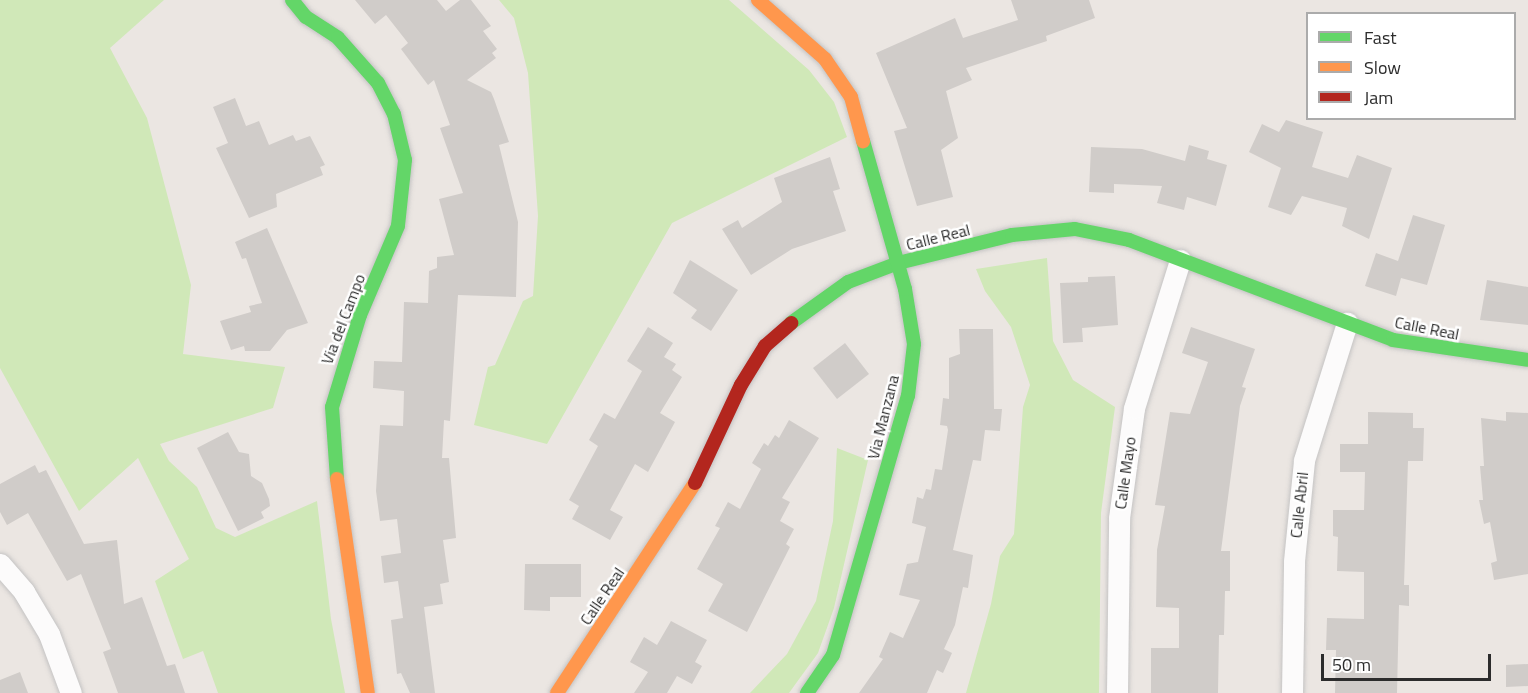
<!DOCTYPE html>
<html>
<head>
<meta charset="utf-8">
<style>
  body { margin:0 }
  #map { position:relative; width:1528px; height:693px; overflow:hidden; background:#ebe6e2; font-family:"Titillium Web",sans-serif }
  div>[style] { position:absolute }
  .green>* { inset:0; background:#d0e8b8 }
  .building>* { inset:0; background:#d0ccc9 }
  .roads { filter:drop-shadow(0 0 2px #c4c3c3) drop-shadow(0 0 2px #c4c3c3) }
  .street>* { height:21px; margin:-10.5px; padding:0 10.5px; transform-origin:10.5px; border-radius:10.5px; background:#fcfbfb }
  .fast>* { height:14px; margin:-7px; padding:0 7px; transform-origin:7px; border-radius:7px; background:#63d668 }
  .slow>* { height:14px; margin:-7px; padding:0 7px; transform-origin:7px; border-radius:7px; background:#ff974d }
  .jam>* { height:14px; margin:-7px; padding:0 7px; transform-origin:7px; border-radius:7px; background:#b3261e }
  span { translate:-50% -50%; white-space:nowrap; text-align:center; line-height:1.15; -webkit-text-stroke:5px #fff; paint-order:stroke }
  .street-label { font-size:16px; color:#2c2c2c }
  .legend { position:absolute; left:1306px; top:12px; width:210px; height:108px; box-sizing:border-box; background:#fff; border:2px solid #ababab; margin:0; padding:8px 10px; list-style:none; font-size:18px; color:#2c2c2c }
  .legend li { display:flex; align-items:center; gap:12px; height:30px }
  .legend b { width:30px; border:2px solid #ababab }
  .scale { position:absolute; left:1321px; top:654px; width:170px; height:27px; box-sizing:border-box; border:3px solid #2c2c2c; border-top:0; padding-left:8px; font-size:18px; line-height:21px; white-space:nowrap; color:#2c2c2c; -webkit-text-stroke:4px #fff; paint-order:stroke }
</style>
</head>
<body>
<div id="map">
  <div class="green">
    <i style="clip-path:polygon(0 0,164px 0,110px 48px,147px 118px,191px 285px,183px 354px,285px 367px,273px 408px,160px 444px,169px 461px,197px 487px,216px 528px,235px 537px,317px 501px,331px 619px,345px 693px,218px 693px,203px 651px,183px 659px,155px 581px,189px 559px,138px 458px,79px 511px,0 368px)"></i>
    <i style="clip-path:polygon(499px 0,729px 0,809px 70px,834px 102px,847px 137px,672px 223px,547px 444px,474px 425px,488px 367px,495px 365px,523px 301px,533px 296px,538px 216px,528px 73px,514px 18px)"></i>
    <i style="clip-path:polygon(1047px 258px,1053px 341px,1073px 380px,1115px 407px,1101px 513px,1099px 693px,966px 693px,991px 604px,1000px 556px,1014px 534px,1023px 407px,1030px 385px,1011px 327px,985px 291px,976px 269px)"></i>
    <i style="clip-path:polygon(837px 448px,868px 460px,834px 608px,818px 653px,789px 693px,750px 693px,787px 654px,816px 601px,833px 521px)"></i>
  </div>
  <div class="building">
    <i style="clip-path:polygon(355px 0,437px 0,446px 11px,460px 0,471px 0,491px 26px,483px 31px,497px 49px,492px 53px,496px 58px,467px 80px,491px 92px,494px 99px,509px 142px,499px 145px,518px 222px,516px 297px,458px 295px,450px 421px,444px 420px,442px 458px,449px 458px,456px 538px,443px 540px,449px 582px,440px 584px,443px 604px,424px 607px,435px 693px,410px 693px,401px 673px,397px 674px,391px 620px,403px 618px,398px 581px,384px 583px,381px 556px,401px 553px,397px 519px,380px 521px,376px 491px,380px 425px,403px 426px,404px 391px,373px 388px,374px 361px,402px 362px,404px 302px,428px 303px,429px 271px,437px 268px,437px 257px,454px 255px,439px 199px,463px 193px,440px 128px,450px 125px,434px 80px,428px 85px,401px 49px,408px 43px,386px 15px,375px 24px)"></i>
    <i style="clip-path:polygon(1011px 0,1089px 0,1095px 18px,1046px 36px,1047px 41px,966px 68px,972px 80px,946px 91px,958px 138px,941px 150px,953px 197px,917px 206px,894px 131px,907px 128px,876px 53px,955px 18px,963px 38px,1018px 20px)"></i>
    <i style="clip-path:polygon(235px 98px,246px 126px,259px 121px,269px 145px,293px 135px,296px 141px,310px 136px,325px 165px,320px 167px,323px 175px,276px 194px,277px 207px,249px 218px,216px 148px,228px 143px,213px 107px)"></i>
    <i style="clip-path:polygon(1286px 120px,1323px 132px,1312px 167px,1348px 178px,1357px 155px,1392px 168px,1369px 239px,1342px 226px,1347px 208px,1302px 196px,1291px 215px,1268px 207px,1281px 168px,1249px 152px,1262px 124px,1279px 132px)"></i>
    <i style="clip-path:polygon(1189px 145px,1209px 151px,1207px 159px,1227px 165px,1216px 206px,1187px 197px,1184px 210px,1157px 203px,1162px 186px,1114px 184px,1114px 193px,1089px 192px,1091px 147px,1142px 149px,1185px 161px)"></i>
    <i style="clip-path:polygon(830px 157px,840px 189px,833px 191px,846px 231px,792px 249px,751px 275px,722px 229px,738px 220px,742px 228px,782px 202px,774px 178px)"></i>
    <i style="clip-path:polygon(1413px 215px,1445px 225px,1427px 285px,1401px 278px,1396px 296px,1365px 286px,1376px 253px,1398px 261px)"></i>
    <i style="clip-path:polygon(267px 228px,308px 323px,287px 330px,270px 351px,245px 351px,244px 346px,231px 350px,220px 321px,251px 312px,249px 306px,262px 303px,246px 258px,242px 259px,235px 242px)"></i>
    <i style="clip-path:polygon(690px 260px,738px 290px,711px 331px,691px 318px,697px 310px,673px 293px)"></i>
    <i style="clip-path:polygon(1088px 277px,1115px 276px,1118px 325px,1082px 328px,1083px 342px,1063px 343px,1060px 283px,1088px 282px)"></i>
    <i style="clip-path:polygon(1487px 280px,1528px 287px,1528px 325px,1480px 320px)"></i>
    <i style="clip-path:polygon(648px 327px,673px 343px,664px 357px,676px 364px,672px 370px,682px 377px,660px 413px,675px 422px,648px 472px,635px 464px,610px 510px,623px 517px,610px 540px,572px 519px,579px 506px,569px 500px,598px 446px,589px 440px,604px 413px,615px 419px,642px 371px,627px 361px)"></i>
    <i style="clip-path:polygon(1191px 327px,1255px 349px,1242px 387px,1246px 388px,1240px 406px,1221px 551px,1230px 551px,1230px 591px,1225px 591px,1224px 635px,1219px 635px,1218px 693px,1151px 693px,1151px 648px,1179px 648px,1179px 608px,1156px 607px,1157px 550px,1165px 506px,1155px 505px,1170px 412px,1190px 414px,1208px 362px,1182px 353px)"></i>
    <i style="clip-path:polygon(959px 329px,993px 329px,994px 409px,1002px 409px,1000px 431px,985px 430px,981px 461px,973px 460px,953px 550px,973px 555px,968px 588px,963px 587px,955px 625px,944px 649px,952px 653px,943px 673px,937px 670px,927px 693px,859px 693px,883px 659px,879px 657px,890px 632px,903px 638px,920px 600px,899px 595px,907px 564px,918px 562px,926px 527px,912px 523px,917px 497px,923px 499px,926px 489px,931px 490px,935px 469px,942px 470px,948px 430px,947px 426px,940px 425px,943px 398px,949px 399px,949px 358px,960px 354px)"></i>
    <i style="clip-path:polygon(845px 343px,869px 374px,837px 399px,813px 368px)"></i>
    <i style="clip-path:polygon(1368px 412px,1413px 413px,1413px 428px,1424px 428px,1423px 461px,1408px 461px,1404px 585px,1409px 585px,1409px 606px,1399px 605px,1397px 693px,1335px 693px,1336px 650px,1326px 650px,1327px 618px,1364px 619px,1364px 572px,1337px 571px,1338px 537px,1333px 536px,1333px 510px,1364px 510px,1365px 472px,1340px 472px,1340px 444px,1368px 444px)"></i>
    <i style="clip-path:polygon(1506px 412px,1528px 413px,1528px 574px,1494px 580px,1491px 563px,1497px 561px,1490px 522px,1484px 524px,1479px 500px,1483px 500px,1480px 466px,1484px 466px,1481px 418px,1506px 421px)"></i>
    <i style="clip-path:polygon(789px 420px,819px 438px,782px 498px,790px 502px,780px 521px,794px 529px,786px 544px,790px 547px,747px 632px,708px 611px,723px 584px,697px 569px,720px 528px,715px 526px,728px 502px,740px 509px,761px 469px,752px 463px,764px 443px,768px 446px,775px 435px,779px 438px)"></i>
    <i style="clip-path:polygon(228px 432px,239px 452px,249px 454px,251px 476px,262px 483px,269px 499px,270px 506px,261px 512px,264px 518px,238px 531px,197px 448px)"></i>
    <i style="clip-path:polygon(35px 465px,39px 473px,46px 470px,84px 544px,117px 540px,124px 604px,142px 597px,167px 666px,175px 664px,185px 693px,118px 693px,103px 652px,111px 649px,81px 574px,67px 581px,28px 513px,7px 525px,0 512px,0 484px)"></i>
    <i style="clip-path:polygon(525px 564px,581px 564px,581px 597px,550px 597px,550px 611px,524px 610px)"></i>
    <i style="clip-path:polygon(671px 621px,707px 640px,695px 662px,702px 666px,692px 684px,677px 676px,667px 693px,634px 693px,648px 672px,630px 662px,644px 637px,657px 645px)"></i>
    <i style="clip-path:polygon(1528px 664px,1528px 686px,1506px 687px,1506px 665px)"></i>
    <i style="clip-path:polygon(20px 672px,28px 693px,0 693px,0 680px)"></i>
  </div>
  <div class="roads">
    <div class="street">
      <i style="left:0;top:564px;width:37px;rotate:49deg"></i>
      <i style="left:24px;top:592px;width:49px;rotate:59.2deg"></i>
      <i style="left:49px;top:634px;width:63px;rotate:69.6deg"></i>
      <i style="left:1117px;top:693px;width:175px;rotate:-89.3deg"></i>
      <i style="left:1119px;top:518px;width:111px;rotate:-82.2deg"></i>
      <i style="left:1134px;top:408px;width:155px;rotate:-72.7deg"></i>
      <i style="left:1292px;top:693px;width:132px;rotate:-89.1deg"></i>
      <i style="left:1294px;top:561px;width:101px;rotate:-84.3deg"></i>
      <i style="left:1304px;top:460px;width:144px;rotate:-72.6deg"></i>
    </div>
    <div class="fast">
      <i style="left:292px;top:0;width:22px;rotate:51deg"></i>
      <i style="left:306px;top:17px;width:38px;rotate:33deg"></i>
      <i style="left:338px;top:38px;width:60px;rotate:48.4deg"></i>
      <i style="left:378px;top:83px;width:35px;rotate:63deg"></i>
      <i style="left:394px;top:114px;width:47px;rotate:76.6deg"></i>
      <i style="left:405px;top:160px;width:66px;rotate:96.1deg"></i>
      <i style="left:398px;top:226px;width:97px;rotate:113.1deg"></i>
      <i style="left:360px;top:315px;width:96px;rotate:106.9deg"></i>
      <i style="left:332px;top:407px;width:72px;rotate:86deg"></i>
      <i style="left:791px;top:323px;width:70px;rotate:-35.7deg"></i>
      <i style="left:848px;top:282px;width:53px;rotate:-20.8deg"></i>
      <i style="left:898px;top:263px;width:117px;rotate:-13.8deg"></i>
      <i style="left:1012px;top:235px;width:63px;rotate:-5.4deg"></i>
      <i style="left:1075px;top:229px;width:55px;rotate:11.5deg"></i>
      <i style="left:1129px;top:240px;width:282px;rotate:20.7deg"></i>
      <i style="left:1393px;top:340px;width:136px;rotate:8.4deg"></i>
      <i style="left:807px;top:693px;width:46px;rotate:-55.6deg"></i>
      <i style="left:833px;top:655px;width:270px;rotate:-73.9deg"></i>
      <i style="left:908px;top:396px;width:52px;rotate:-83.4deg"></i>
      <i style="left:914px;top:344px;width:56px;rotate:-99.3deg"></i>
      <i style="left:905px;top:289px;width:154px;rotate:-105.8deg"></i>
    </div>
    <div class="slow">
      <i style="left:758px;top:0;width:89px;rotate:41.4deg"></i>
      <i style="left:825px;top:59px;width:46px;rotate:55.6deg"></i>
      <i style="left:851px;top:97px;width:46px;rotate:74.7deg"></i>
      <i style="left:337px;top:479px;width:216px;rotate:81.8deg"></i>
      <i style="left:557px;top:693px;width:251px;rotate:-56.7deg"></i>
    </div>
    <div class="jam">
      <i style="left:695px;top:483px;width:108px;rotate:-64.9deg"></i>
      <i style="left:741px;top:385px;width:46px;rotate:-58.4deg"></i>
      <i style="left:765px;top:346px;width:35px;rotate:-41deg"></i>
    </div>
  </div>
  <div class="street-label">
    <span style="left:938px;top:237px;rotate:-14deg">Calle Real</span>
    <span style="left:343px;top:319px;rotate:-69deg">Via del Campo</span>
    <span style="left:1427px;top:328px;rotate:11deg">Calle Real</span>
    <span style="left:883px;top:417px;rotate:-76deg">Via Manzana</span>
    <span style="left:1125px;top:473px;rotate:-82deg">Calle Mayo</span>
    <span style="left:1299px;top:505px;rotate:-84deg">Calle Abril</span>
    <span style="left:602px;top:596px;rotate:-56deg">Calle Real</span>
  </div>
  <ul class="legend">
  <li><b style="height:8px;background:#63d668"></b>Fast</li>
  <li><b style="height:8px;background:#ff974d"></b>Slow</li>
  <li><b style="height:8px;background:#b3261e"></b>Jam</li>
  </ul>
  <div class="scale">50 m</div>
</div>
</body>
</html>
